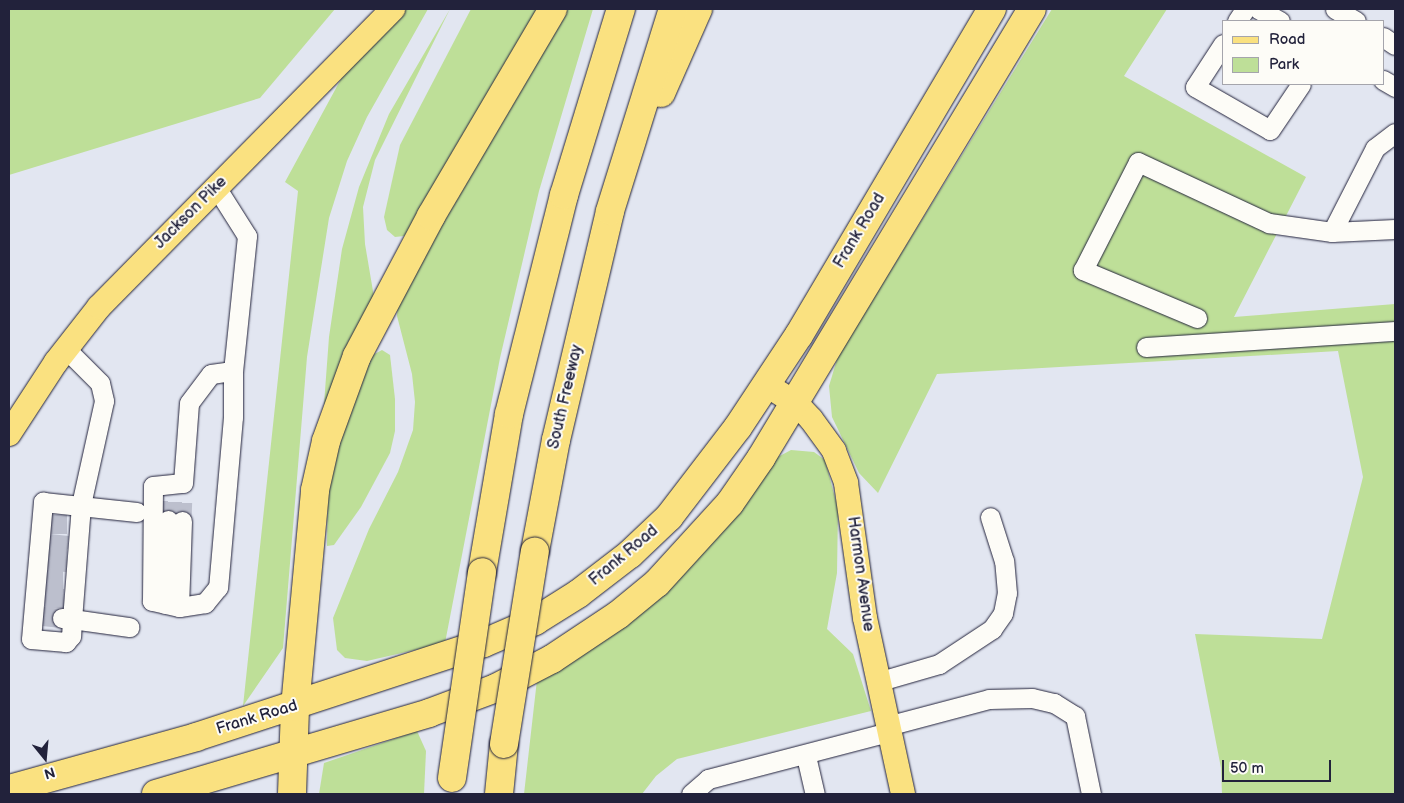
<!DOCTYPE html>
<html>
<head>
<meta charset="utf-8">
<style>
  body { margin:0 }
  #map { position:relative; width:1404px; height:803px; overflow:hidden; background:#e2e6f1; font-family:"Balsamiq Sans",sans-serif }
  div>[style] { position:absolute }
  .green>* { inset:0; background:#bedf98 }
  .minor-tunnel>* { height:19px; margin-top:-9.5px; transform-origin:0; background:repeating-linear-gradient(90deg,#bcbfcd 0 19px,transparent 0 28px) }
  .roads { filter:drop-shadow(0 0 1px #22223b) drop-shadow(0 0 1px #22223b) }
  .minor>* { height:19px; margin:-9.5px; padding:0 9.5px; transform-origin:9.5px; border-radius:9.5px; background:#fdfcf7 }
  .major>* { height:24px; margin:-12px; padding:0 12px; transform-origin:12px; border-radius:12px; background:#fae180 }
  .highway>* { height:28px; margin:-14px; padding:0 14px; transform-origin:14px; border-radius:14px; background:#fae180 }
  .bridges { filter:drop-shadow(0 0 1px #22223b) drop-shadow(0 0 1px #22223b) }
  .highway-bridge>* { height:28px; margin:-14px; padding:0 14px; transform-origin:14px; border-radius:14px; background:#fae180 }
  span { translate:-50% -50%; white-space:nowrap; text-align:center; line-height:1.15; -webkit-text-stroke:4px #fdfcf7; paint-order:stroke }
  .street-label { font-size:16px; color:#22223b }
  .frame { position:absolute; inset:0; border:10px solid #22223b; pointer-events:none }
  .legend { position:absolute; left:1222px; top:20px; width:162px; height:65px; box-sizing:border-box; background:#fdfcf7; border:1px solid #a5a5ac; margin:0; padding:6px 9px; list-style:none; font-size:15px; color:#22223b }
  .legend li { display:flex; align-items:center; gap:10px; height:25px }
  .legend b { width:25px; border:1px solid #a5a5ac }
  .north { position:absolute; left:20px; top:733px; width:50px; height:50px; -webkit-text-stroke:4px #fdfcf7; paint-order:stroke; rotate:163deg; font-size:14px; font-weight:700; line-height:20px; text-align:center; color:#22223b }
  .north::after { content:''; display:block; margin:auto; width:18px; height:22px; background:#22223b; clip-path:polygon(50% 0,100% 100%,50% 72%,0 100%) }
  .scale { position:absolute; left:1222px; top:760px; width:109px; height:22px; box-sizing:border-box; border:2px solid #22223b; border-top:0; padding-left:6px; font-size:15px; line-height:18px; white-space:nowrap; color:#22223b; -webkit-text-stroke:4px #fdfcf7; paint-order:stroke }
</style>
</head>
<body>
<div id="map">
  <div class="green">
    <i style="clip-path:polygon(9px 9px,335px 9px,260px 98px,9px 175px)"></i>
    <i style="clip-path:polygon(379px 9px,428px 9px,367px 117px,347px 161px,329px 218px,307px 357px,283px 648px,243px 706px,298px 191px,285px 182px)"></i>
    <i style="clip-path:polygon(450px 9px,375px 160px,363px 207px,365px 244px,374px 297px,332px 403px,324px 404px,329px 337px,342px 249px,359px 187px,389px 114px)"></i>
    <i style="clip-path:polygon(471px 9px,539px 9px,413px 227px,404px 236px,395px 237px,387px 230px,384px 217px,400px 145px)"></i>
    <i style="clip-path:polygon(564px 9px,593px 9px,539px 191px,500px 358px,445px 643px,367px 661px,345px 658px,337px 650px,333px 618px,369px 529px,398px 472px,413px 430px,415px 402px,412px 374px,397px 316px,398px 298px)"></i>
    <i style="clip-path:polygon(1052px 9px,1167px 9px,1124px 76px,1306px 177px,1234px 317px,1395px 304px,1395px 794px,1222px 794px,1221px 768px,1195px 634px,1322px 639px,1363px 477px,1338px 351px,937px 374px,878px 493px,859px 473px,832px 417px,829px 386px,838px 356px)"></i>
    <i style="clip-path:polygon(382px 350px,390px 355px,395px 399px,395px 431px,390px 453px,361px 507px,334px 545px,327px 546px,328px 479px,340px 434px,369px 357px)"></i>
    <i style="clip-path:polygon(791px 450px,814px 452px,825px 460px,838px 509px,837px 573px,827px 629px,853px 654px,871px 711px,677px 759px,656px 776px,642px 794px,524px 794px,538px 671px,655px 595px,706px 550px,776px 458px)"></i>
    <i style="clip-path:polygon(417px 731px,426px 751px,424px 794px,319px 794px,324px 763px)"></i>
  </div>
  <div class="minor-tunnel">
    <i style="left:168px;top:520px;width:20px;rotate:-87deg"></i>
    <i style="left:182px;top:521px;width:25px;rotate:-88deg"></i>
    <i style="left:50px;top:524px;width:17px"></i>
    <i style="left:49px;top:543px;width:19px;rotate:6deg"></i>
    <i style="left:48px;top:561px;width:19px;rotate:3deg"></i>
    <i style="left:44px;top:579px;width:21px"></i>
    <i style="left:45px;top:598px;width:19px"></i>
    <i style="left:43px;top:616px;width:19px;rotate:6deg"></i>
  </div>
  <div class="roads">
    <div class="minor">
      <i style="left:1258px;top:9px;width:25px;rotate:29deg"></i>
      <i style="left:1335px;top:9px;width:24px;rotate:30deg"></i>
      <i style="left:1237px;top:21px;width:14px;rotate:-56deg"></i>
      <i style="left:1383px;top:37px;width:14px;rotate:34deg"></i>
      <i style="left:1223px;top:44px;width:51px;rotate:123.1deg"></i>
      <i style="left:1195px;top:87px;width:86px;rotate:29.8deg"></i>
      <i style="left:1270px;top:130px;width:55px;rotate:-56deg"></i>
      <i style="left:1383px;top:80px;width:14px;rotate:30deg"></i>
      <i style="left:216px;top:187px;width:58px;rotate:57.7deg"></i>
      <i style="left:247px;top:236px;width:136px;rotate:95.9deg"></i>
      <i style="left:233px;top:371px;width:46px;rotate:90deg"></i>
      <i style="left:233px;top:417px;width:171px;rotate:95deg"></i>
      <i style="left:218px;top:587px;width:21px;rotate:129deg"></i>
      <i style="left:205px;top:603px;width:26px;rotate:171deg"></i>
      <i style="left:179px;top:607px;width:28px;rotate:-167deg"></i>
      <i style="left:152px;top:601px;width:115px;rotate:-89.5deg"></i>
      <i style="left:153px;top:486px;width:30px;rotate:-6deg"></i>
      <i style="left:183px;top:483px;width:80px;rotate:-85.7deg"></i>
      <i style="left:189px;top:403px;width:36px;rotate:-53deg"></i>
      <i style="left:211px;top:374px;width:22px;rotate:-8deg"></i>
      <i style="left:1332px;top:232px;width:94px;rotate:-62.9deg"></i>
      <i style="left:1375px;top:148px;width:25px;rotate:-37deg"></i>
      <i style="left:1197px;top:318px;width:124px;rotate:-157.2deg"></i>
      <i style="left:1083px;top:270px;width:121px;rotate:-63deg"></i>
      <i style="left:1138px;top:162px;width:145px;rotate:25deg"></i>
      <i style="left:1269px;top:223px;width:64px;rotate:8.1deg"></i>
      <i style="left:1332px;top:232px;width:63px;rotate:-2.7deg"></i>
      <i style="left:1146px;top:347px;width:250px;rotate:-3.7deg"></i>
      <i style="left:66px;top:349px;width:48px;rotate:45deg"></i>
      <i style="left:100px;top:383px;width:18px;rotate:77deg"></i>
      <i style="left:104px;top:401px;width:107px;rotate:102.5deg"></i>
      <i style="left:81px;top:505px;width:114px;rotate:94.5deg"></i>
      <i style="left:72px;top:619px;width:58px;rotate:8deg"></i>
      <i style="left:165px;top:604px;width:84px;rotate:-88deg"></i>
      <i style="left:179px;top:607px;width:86px;rotate:-88deg"></i>
      <i style="left:62px;top:618px;width:10px;rotate:6deg"></i>
      <i style="left:72px;top:619px;width:17px;rotate:93deg"></i>
      <i style="left:71px;top:636px;width:8px;rotate:130deg"></i>
      <i style="left:66px;top:642px;width:35px;rotate:-175deg"></i>
      <i style="left:31px;top:639px;width:138px;rotate:-85deg"></i>
      <i style="left:43px;top:502px;width:94px;rotate:6.1deg"></i>
      <i style="left:877px;top:682px;width:65px;rotate:-16.2deg"></i>
      <i style="left:939px;top:664px;width:64px;rotate:-33.4deg"></i>
      <i style="left:992px;top:629px;width:19px;rotate:-55deg"></i>
      <i style="left:1003px;top:613px;width:20px;rotate:-79deg"></i>
      <i style="left:1007px;top:593px;width:32px;rotate:-95deg"></i>
      <i style="left:1004px;top:561px;width:46px;rotate:-107.7deg"></i>
      <i style="left:887px;top:726px;width:106px;rotate:-14.8deg"></i>
      <i style="left:989px;top:699px;width:43px;rotate:-1.3deg"></i>
      <i style="left:1032px;top:698px;width:23px;rotate:13deg"></i>
      <i style="left:1054px;top:703px;width:25px;rotate:32deg"></i>
      <i style="left:1075px;top:716px;width:80px;rotate:78.4deg"></i>
      <i style="left:806px;top:756px;width:39px;rotate:77deg"></i>
      <i style="left:691px;top:794px;width:23px;rotate:-41deg"></i>
      <i style="left:708px;top:779px;width:186px;rotate:-14.6deg"></i>
    </div>
    <div class="major">
      <i style="left:765px;top:384px;width:36px;rotate:32deg"></i>
      <i style="left:796px;top:403px;width:22px;rotate:47deg"></i>
      <i style="left:811px;top:419px;width:39px;rotate:54deg"></i>
      <i style="left:834px;top:451px;width:34px;rotate:69deg"></i>
      <i style="left:846px;top:483px;width:136px;rotate:82deg"></i>
      <i style="left:865px;top:618px;width:180px;rotate:77.8deg"></i>
      <i style="left:9px;top:434px;width:86px;rotate:-56.9deg"></i>
      <i style="left:56px;top:362px;width:70px;rotate:-52deg"></i>
      <i style="left:99px;top:307px;width:419px;rotate:-45.4deg"></i>
    </div>
    <div class="highway">
      <i style="left:661px;top:93px;width:92px;rotate:-66.2deg"></i>
      <i style="left:535px;top:551px;width:113px;rotate:-79.3deg"></i>
      <i style="left:556px;top:440px;width:235px;rotate:-76.7deg"></i>
      <i style="left:610px;top:211px;width:212px;rotate:-72.7deg"></i>
      <i style="left:482px;top:572px;width:160px;rotate:-80.3deg"></i>
      <i style="left:509px;top:414px;width:226px;rotate:-75.9deg"></i>
      <i style="left:564px;top:195px;width:195px;rotate:-73deg"></i>
      <i style="left:9px;top:789px;width:194px;rotate:-15.5deg"></i>
      <i style="left:196px;top:737px;width:303px;rotate:-18.1deg"></i>
      <i style="left:484px;top:643px;width:56px;rotate:-23.3deg"></i>
      <i style="left:535px;top:621px;width:51px;rotate:-32.1deg"></i>
      <i style="left:578px;top:594px;width:66px;rotate:-37.6deg"></i>
      <i style="left:630px;top:554px;width:54px;rotate:-43.5deg"></i>
      <i style="left:669px;top:517px;width:113px;rotate:-52.5deg"></i>
      <i style="left:738px;top:427px;width:110px;rotate:-56.5deg"></i>
      <i style="left:799px;top:335px;width:379px;rotate:-59.4deg"></i>
      <i style="left:156px;top:794px;width:285px;rotate:-16.5deg"></i>
      <i style="left:429px;top:713px;width:72px;rotate:-20.5deg"></i>
      <i style="left:496px;top:688px;width:63px;rotate:-27.4deg"></i>
      <i style="left:552px;top:659px;width:79px;rotate:-33.7deg"></i>
      <i style="left:618px;top:615px;width:50px;rotate:-39.4deg"></i>
      <i style="left:657px;top:583px;width:108px;rotate:-47.6deg"></i>
      <i style="left:730px;top:503px;width:55px;rotate:-55.4deg"></i>
      <i style="left:761px;top:458px;width:524px;rotate:-58.89deg"></i>
      <i style="left:292px;top:794px;width:87px;rotate:-88deg"></i>
      <i style="left:295px;top:707px;width:218px;rotate:-84.7deg"></i>
      <i style="left:315px;top:490px;width:50px;rotate:-77.3deg"></i>
      <i style="left:326px;top:441px;width:90px;rotate:-70deg"></i>
      <i style="left:357px;top:356px;width:158px;rotate:-62.1deg"></i>
      <i style="left:431px;top:216px;width:240px;rotate:-59.5deg"></i>
      <i style="left:499px;top:794px;width:50px;rotate:-84.3deg"></i>
    </div>
  </div>
  <div class="bridges">
    <div class="highway-bridge">
      <i style="left:504px;top:744px;width:195px;rotate:-80.9deg"></i>
      <i style="left:452px;top:778px;width:208px;rotate:-81.7deg"></i>
    </div>
  </div>
  <div class="street-label">
    <span style="left:191px;top:213px;rotate:-45deg">Jackson Pike</span>
    <span style="left:860px;top:231px;rotate:-59deg">Frank Road</span>
    <span style="left:566px;top:397px;rotate:-77deg">South Freeway</span>
    <span style="left:624px;top:556px;rotate:-40deg">Frank Road</span>
    <span style="left:860px;top:574px;rotate:82deg">Harmon Avenue</span>
    <span style="left:257px;top:718px;rotate:-17deg">Frank Road</span>
  </div>
  <div class="frame"></div>
  <ul class="legend">
  <li><b style="height:6px;background:#fae180"></b>Road</li>
  <li><b style="height:14px;background:#bedf98"></b>Park</li>
  </ul>
  <div class="north">N</div>
  <div class="scale">50 m</div>
</div>
</body>
</html>
